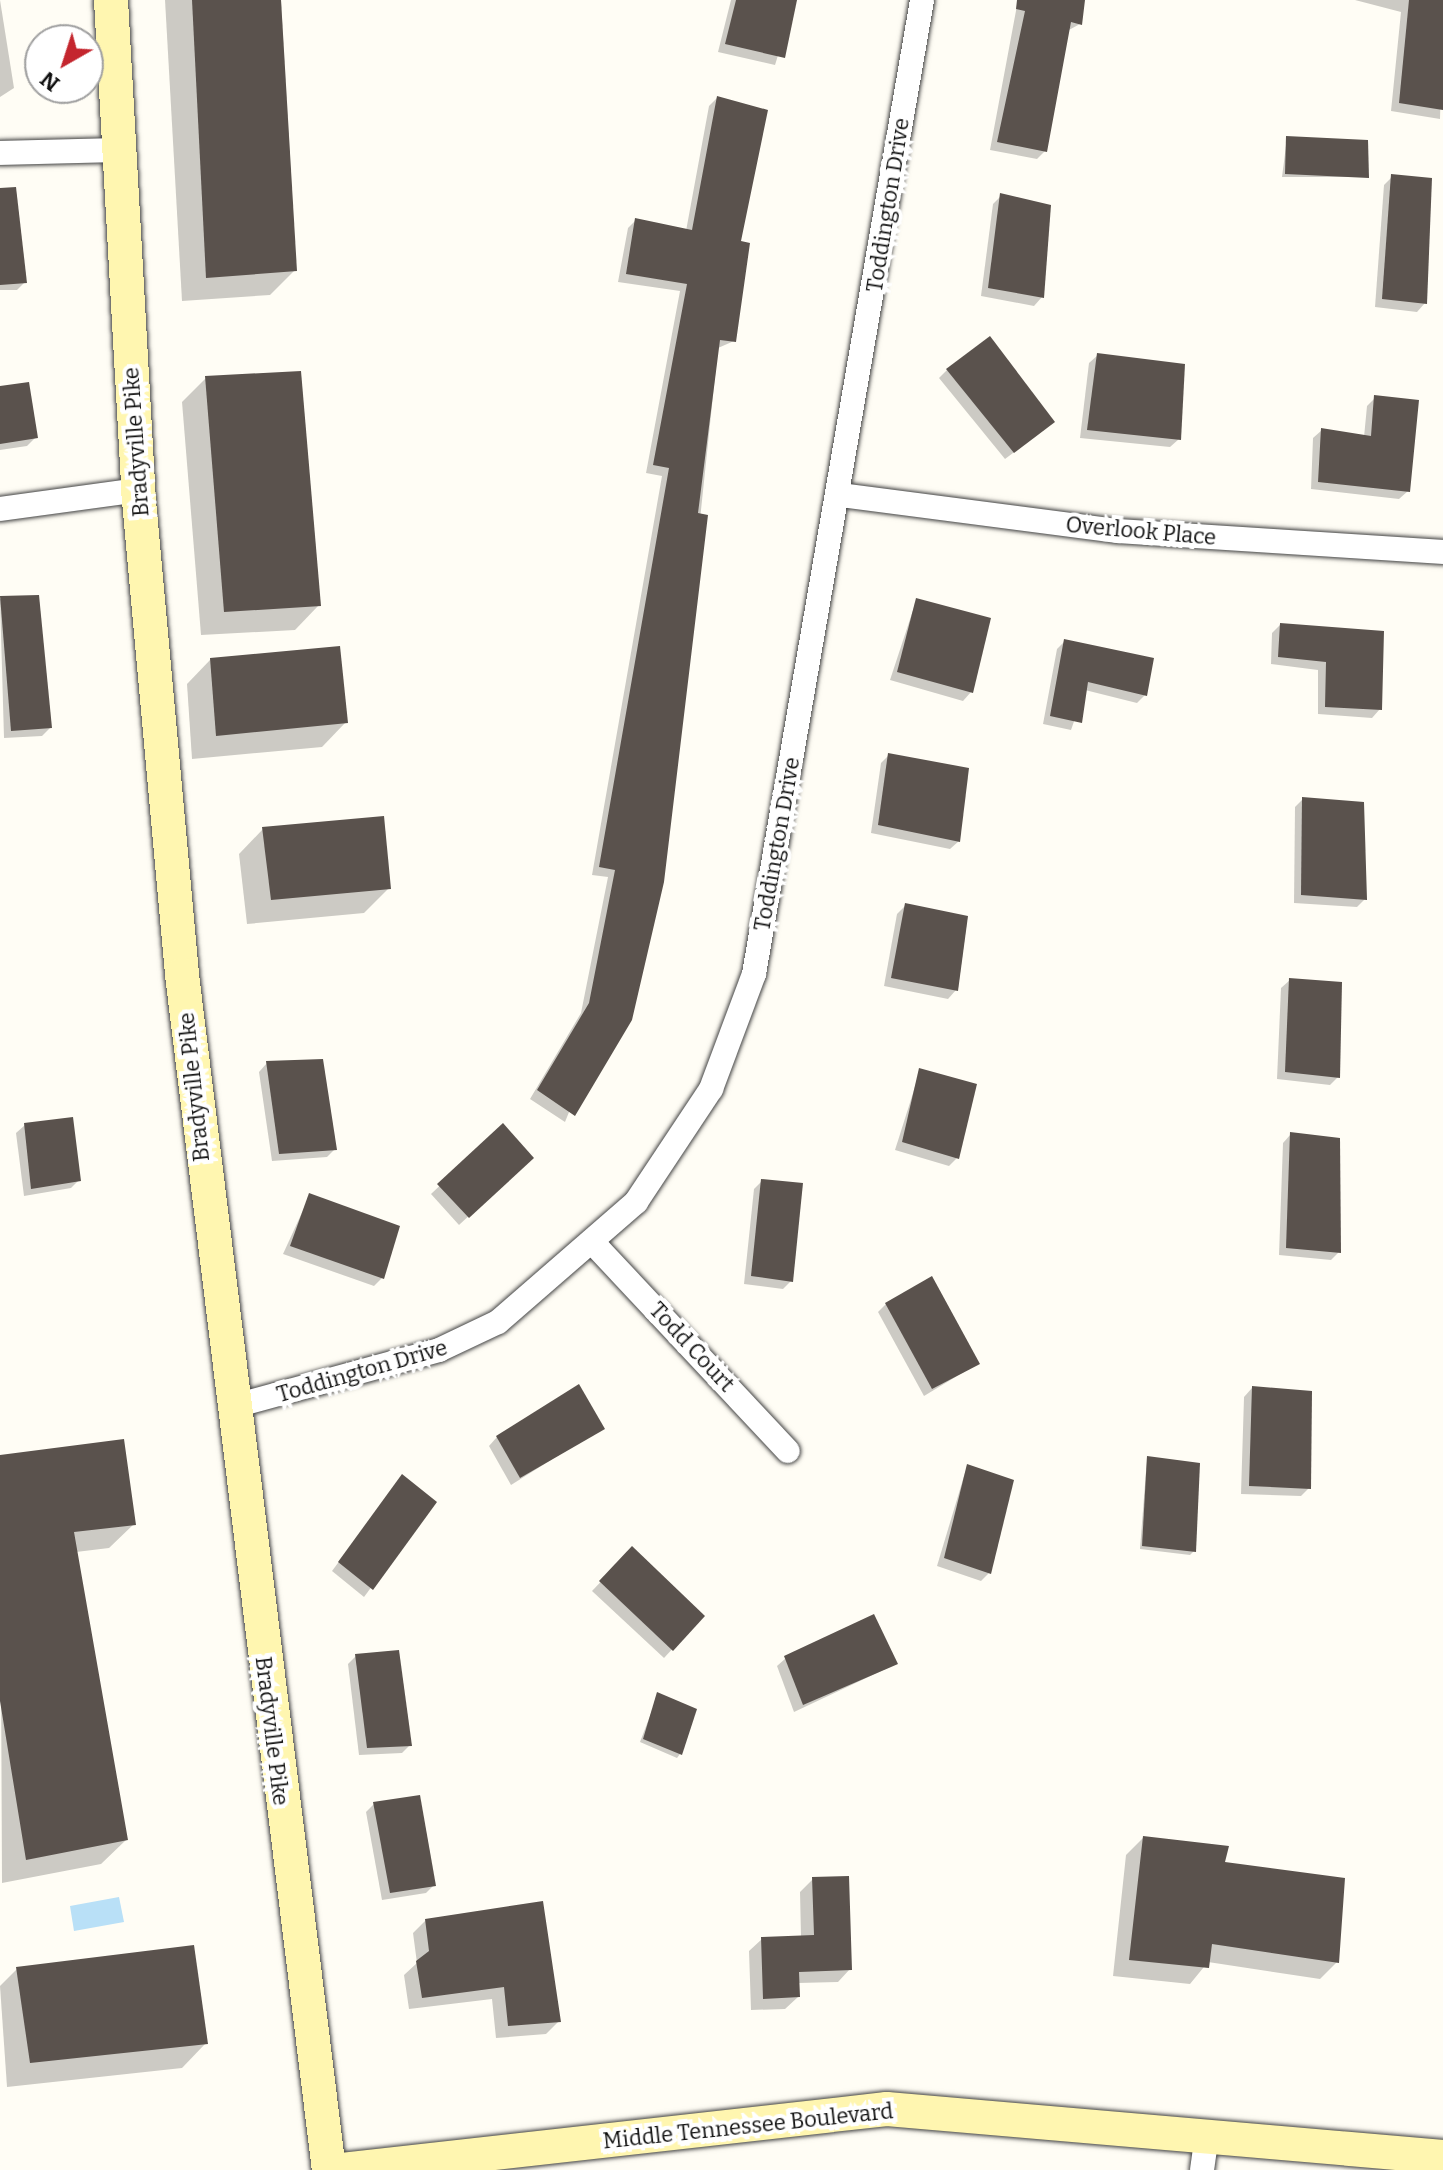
<!DOCTYPE html>
<html>
<head>
<meta charset="utf-8">
<style>
  body { margin:0 }
  #map { position:relative; width:1443px; height:2170px; overflow:hidden; background:#fffdf5; font-family:Bitter,serif }
  div>[style] { position:absolute }
  .water>* { inset:0; background:#b9e0f7 }
  .shadow>* { inset:0; background:#0003 }
  .building>* { inset:0; background:#5a524d }
  .roads { filter:drop-shadow(0 0 2px #444) drop-shadow(0 0 2px #444) }
  .minor>* { height:24px; margin:-12px; padding:0 12px; transform-origin:12px; border-radius:12px; background:#fff }
  .secondary>* { height:34px; margin:-17px; padding:0 17px; transform-origin:17px; border-radius:17px; background:#fff6b0 }
  span { translate:-50% -50%; white-space:nowrap; text-align:center; line-height:1.15; -webkit-text-stroke:8px #fff; paint-order:stroke }
  .street-label { font-size:22px; color:#111 }
  .north { position:absolute; left:24px; top:24px; width:80px; height:80px; box-sizing:border-box; background:#fff; border:2px solid #a0a0a0; border-radius:50%; rotate:219deg; font-size:22px; font-weight:700; line-height:32px; text-align:center; color:#111 }
  .north::after { content:''; display:block; margin:auto; width:28px; height:36px; background:#c4262e; clip-path:polygon(50% 0,100% 100%,50% 72%,0 100%) }
</style>
</head>
<body>
<div id="map">
  <div class="water">
    <i style="clip-path:polygon(119px 1897px,124px 1922px,74px 1931px,70px 1906px)"></i>
  </div>
  <div class="shadow">
    <i style="clip-path:polygon(0 0,14px 88px,0 97px)"></i>
    <i style="clip-path:polygon(165px 0,281px 0,295px 270px,270px 295px,182px 301px)"></i>
    <i style="clip-path:polygon(731px 0,795px 0,775px 65px,718px 52px)"></i>
    <i style="clip-path:polygon(1018px 0,1083px 0,1080px 24px,1067px 31px,1045px 151px,1037px 159px,990px 150px)"></i>
    <i style="clip-path:polygon(1355px 0,1443px 0,1440px 119px,1391px 111px,1401px 12px)"></i>
    <i style="clip-path:polygon(717px 98px,739px 242px,734px 341px,718px 348px,662px 882px,565px 1122px,530px 1099px,581px 1013px,608px 877px,592px 875px,662px 476px,646px 473px,680px 291px,618px 282px,628px 228px,636px 220px,686px 231px,709px 106px)"></i>
    <i style="clip-path:polygon(1287px 138px,1367px 177px,1282px 177px)"></i>
    <i style="clip-path:polygon(1392px 177px,1425px 303px,1417px 312px,1375px 307px,1384px 185px)"></i>
    <i style="clip-path:polygon(1001px 196px,1042px 297px,1034px 306px,981px 296px,993px 204px)"></i>
    <i style="clip-path:polygon(0 227px,25px 282px,17px 290px,0 290px)"></i>
    <i style="clip-path:polygon(1098px 355px,1179px 439px,1170px 447px,1080px 438px,1089px 363px)"></i>
    <i style="clip-path:polygon(947px 370px,1044px 430px,1005px 459px,939px 378px)"></i>
    <i style="clip-path:polygon(206px 378px,319px 605px,295px 630px,201px 635px,182px 402px)"></i>
    <i style="clip-path:polygon(0 388px,35px 438px,27px 446px,0 450px)"></i>
    <i style="clip-path:polygon(1375px 398px,1408px 491px,1399px 499px,1311px 489px,1313px 438px,1322px 430px,1364px 437px,1367px 406px)"></i>
    <i style="clip-path:polygon(37px 597px,50px 728px,42px 736px,4px 738px,0 599px)"></i>
    <i style="clip-path:polygon(916px 601px,971px 692px,963px 701px,890px 680px)"></i>
    <i style="clip-path:polygon(1280px 625px,1382px 632px,1380px 709px,1372px 718px,1318px 714px,1318px 670px,1271px 664px,1272px 633px)"></i>
    <i style="clip-path:polygon(1065px 641px,1145px 695px,1137px 703px,1085px 690px,1071px 730px,1043px 724px,1057px 649px)"></i>
    <i style="clip-path:polygon(211px 659px,346px 722px,322px 747px,192px 759px,187px 684px)"></i>
    <i style="clip-path:polygon(889px 755px,959px 841px,950px 849px,871px 833px,881px 763px)"></i>
    <i style="clip-path:polygon(1303px 799px,1365px 899px,1357px 907px,1294px 903px,1295px 807px)"></i>
    <i style="clip-path:polygon(263px 829px,389px 888px,364px 913px,247px 924px,239px 854px)"></i>
    <i style="clip-path:polygon(905px 906px,956px 990px,948px 999px,884px 986px,897px 914px)"></i>
    <i style="clip-path:polygon(1290px 980px,1338px 1077px,1330px 1085px,1277px 1079px,1281px 988px)"></i>
    <i style="clip-path:polygon(267px 1063px,335px 1149px,327px 1157px,272px 1161px,259px 1072px)"></i>
    <i style="clip-path:polygon(920px 1071px,957px 1158px,949px 1166px,895px 1150px)"></i>
    <i style="clip-path:polygon(25px 1125px,79px 1180px,71px 1188px,24px 1196px,16px 1133px)"></i>
    <i style="clip-path:polygon(503px 1126px,523px 1166px,459px 1225px,431px 1194px)"></i>
    <i style="clip-path:polygon(1291px 1134px,1339px 1252px,1331px 1260px,1279px 1255px,1283px 1143px)"></i>
    <i style="clip-path:polygon(762px 1181px,791px 1281px,783px 1289px,744px 1284px,754px 1189px)"></i>
    <i style="clip-path:polygon(310px 1195px,382px 1278px,374px 1286px,283px 1254px)"></i>
    <i style="clip-path:polygon(886px 1304px,977px 1364px,924px 1396px,878px 1312px)"></i>
    <i style="clip-path:polygon(1252px 1388px,1309px 1488px,1301px 1496px,1241px 1494px,1244px 1397px)"></i>
    <i style="clip-path:polygon(602px 1428px,511px 1485px,489px 1446px,497px 1437px)"></i>
    <i style="clip-path:polygon(0 1457px,134px 1524px,109px 1548px,76px 1552px,126px 1840px,101px 1864px,2px 1883px)"></i>
    <i style="clip-path:polygon(1147px 1458px,1194px 1551px,1190px 1555px,1140px 1549px)"></i>
    <i style="clip-path:polygon(967px 1466px,989px 1573px,981px 1581px,937px 1566px)"></i>
    <i style="clip-path:polygon(402px 1477px,434px 1503px,364px 1597px,332px 1571px)"></i>
    <i style="clip-path:polygon(632px 1549px,702px 1617px,664px 1658px,592px 1591px)"></i>
    <i style="clip-path:polygon(356px 1656px,410px 1745px,402px 1753px,359px 1755px,348px 1664px)"></i>
    <i style="clip-path:polygon(786px 1658px,896px 1664px,794px 1712px,777px 1666px)"></i>
    <i style="clip-path:polygon(658px 1695px,680px 1754px,677px 1758px,640px 1742px)"></i>
    <i style="clip-path:polygon(374px 1804px,434px 1885px,426px 1893px,382px 1900px,366px 1812px)"></i>
    <i style="clip-path:polygon(1143px 1838px,1222px 1864px,1337px 1962px,1320px 1979px,1208px 1962px,1190px 1984px,1113px 1976px,1126px 1855px)"></i>
    <i style="clip-path:polygon(813px 1879px,850px 1969px,838px 1982px,798px 1983px,798px 1997px,785px 2009px,751px 2010px,749px 1951px,762px 1939px,801px 1937px,800px 1892px)"></i>
    <i style="clip-path:polygon(426px 1920px,559px 2021px,546px 2034px,496px 2038px,492px 1999px,409px 2009px,404px 1975px,417px 1963px,413px 1933px)"></i>
    <i style="clip-path:polygon(17px 1969px,206px 2043px,182px 2068px,7px 2087px,0 1986px)"></i>
  </div>
  <div class="building">
    <i style="clip-path:polygon(192px 0,281px 0,297px 271px,206px 278px)"></i>
    <i style="clip-path:polygon(736px 0,797px 0,785px 58px,725px 44px)"></i>
    <i style="clip-path:polygon(1017px 0,1085px 0,1082px 25px,1071px 22px,1047px 152px,997px 142px,1025px 11px,1016px 9px)"></i>
    <i style="clip-path:polygon(1409px 0,1443px 0,1443px 110px,1399px 103px)"></i>
    <i style="clip-path:polygon(717px 96px,768px 110px,741px 241px,750px 243px,736px 342px,720px 340px,698px 513px,708px 515px,664px 882px,632px 1020px,575px 1116px,537px 1090px,589px 1003px,615px 870px,599px 867px,669px 468px,653px 465px,687px 284px,626px 274px,635px 218px,692px 230px)"></i>
    <i style="clip-path:polygon(1286px 136px,1368px 140px,1369px 178px,1285px 174px)"></i>
    <i style="clip-path:polygon(1391px 174px,1432px 178px,1427px 304px,1382px 299px)"></i>
    <i style="clip-path:polygon(16px 187px,27px 283px,0 285px,0 188px)"></i>
    <i style="clip-path:polygon(1000px 193px,1051px 205px,1044px 298px,988px 288px)"></i>
    <i style="clip-path:polygon(990px 336px,1055px 422px,1014px 453px,946px 369px)"></i>
    <i style="clip-path:polygon(1097px 353px,1185px 364px,1181px 440px,1087px 430px)"></i>
    <i style="clip-path:polygon(301px 371px,321px 606px,224px 612px,205px 376px)"></i>
    <i style="clip-path:polygon(29px 382px,38px 438px,0 444px,0 386px)"></i>
    <i style="clip-path:polygon(1374px 395px,1419px 400px,1410px 492px,1318px 482px,1321px 428px,1371px 436px)"></i>
    <i style="clip-path:polygon(39px 595px,52px 728px,11px 731px,0 596px)"></i>
    <i style="clip-path:polygon(916px 598px,991px 618px,973px 693px,897px 672px)"></i>
    <i style="clip-path:polygon(1280px 623px,1384px 631px,1382px 710px,1325px 707px,1326px 662px,1278px 657px)"></i>
    <i style="clip-path:polygon(1064px 639px,1154px 658px,1147px 696px,1088px 682px,1082px 723px,1050px 716px)"></i>
    <i style="clip-path:polygon(340px 646px,348px 723px,216px 736px,210px 658px)"></i>
    <i style="clip-path:polygon(888px 753px,969px 768px,960px 842px,878px 825px)"></i>
    <i style="clip-path:polygon(1302px 797px,1364px 802px,1367px 900px,1301px 895px)"></i>
    <i style="clip-path:polygon(384px 816px,391px 889px,271px 900px,262px 827px)"></i>
    <i style="clip-path:polygon(905px 903px,968px 916px,958px 991px,891px 978px)"></i>
    <i style="clip-path:polygon(1289px 978px,1342px 982px,1340px 1078px,1285px 1072px)"></i>
    <i style="clip-path:polygon(323px 1059px,337px 1150px,279px 1154px,266px 1061px)"></i>
    <i style="clip-path:polygon(919px 1068px,977px 1084px,959px 1159px,902px 1142px)"></i>
    <i style="clip-path:polygon(73px 1117px,81px 1181px,31px 1189px,24px 1123px)"></i>
    <i style="clip-path:polygon(503px 1123px,534px 1158px,469px 1218px,437px 1184px)"></i>
    <i style="clip-path:polygon(1290px 1132px,1340px 1138px,1341px 1253px,1286px 1248px)"></i>
    <i style="clip-path:polygon(761px 1179px,803px 1183px,793px 1282px,751px 1276px)"></i>
    <i style="clip-path:polygon(309px 1193px,400px 1226px,384px 1279px,290px 1246px)"></i>
    <i style="clip-path:polygon(932px 1276px,980px 1364px,932px 1389px,885px 1303px)"></i>
    <i style="clip-path:polygon(579px 1384px,605px 1429px,520px 1478px,496px 1436px)"></i>
    <i style="clip-path:polygon(1252px 1386px,1312px 1391px,1311px 1489px,1249px 1486px)"></i>
    <i style="clip-path:polygon(124px 1439px,136px 1525px,74px 1532px,128px 1840px,26px 1860px,0 1701px,0 1455px)"></i>
    <i style="clip-path:polygon(1147px 1456px,1200px 1463px,1196px 1552px,1142px 1546px)"></i>
    <i style="clip-path:polygon(967px 1464px,1014px 1480px,991px 1574px,944px 1558px)"></i>
    <i style="clip-path:polygon(402px 1474px,437px 1502px,373px 1590px,338px 1562px)"></i>
    <i style="clip-path:polygon(632px 1546px,705px 1616px,673px 1651px,599px 1581px)"></i>
    <i style="clip-path:polygon(874px 1614px,898px 1664px,803px 1705px,784px 1656px)"></i>
    <i style="clip-path:polygon(399px 1650px,412px 1746px,367px 1748px,355px 1654px)"></i>
    <i style="clip-path:polygon(657px 1692px,697px 1709px,682px 1755px,643px 1739px)"></i>
    <i style="clip-path:polygon(420px 1795px,436px 1886px,390px 1893px,373px 1802px)"></i>
    <i style="clip-path:polygon(1143px 1836px,1229px 1846px,1225px 1862px,1345px 1878px,1339px 1963px,1212px 1944px,1209px 1968px,1129px 1960px)"></i>
    <i style="clip-path:polygon(849px 1876px,852px 1970px,799px 1972px,800px 1997px,763px 1999px,761px 1937px,814px 1935px,812px 1877px)"></i>
    <i style="clip-path:polygon(543px 1901px,561px 2022px,508px 2026px,504px 1987px,422px 1998px,416px 1961px,429px 1951px,425px 1919px)"></i>
    <i style="clip-path:polygon(194px 1945px,208px 2044px,30px 2063px,16px 1967px)"></i>
  </div>
  <div class="roads">
    <div class="minor">
      <i style="left:0;top:153px;width:116px;rotate:-1.5deg"></i>
      <i style="left:840px;top:495px;width:280px;rotate:7.4deg"></i>
      <i style="left:1118px;top:531px;width:326px;rotate:3.7deg"></i>
      <i style="left:0;top:509px;width:139px;rotate:-7.8deg"></i>
      <i style="left:595px;top:1245px;width:282px;rotate:46.9deg"></i>
      <i style="left:231px;top:1407px;width:216px;rotate:-15.3deg"></i>
      <i style="left:439px;top:1350px;width:65px;rotate:-25.4deg"></i>
      <i style="left:498px;top:1322px;width:183px;rotate:-41deg"></i>
      <i style="left:636px;top:1202px;width:136px;rotate:-56.4deg"></i>
      <i style="left:711px;top:1089px;width:123px;rotate:-69.5deg"></i>
      <i style="left:754px;top:974px;width:988px;rotate:-80.21deg"></i>
      <i style="left:1202px;top:2170px;width:35px;rotate:-82deg"></i>
    </div>
    <div class="secondary">
      <i style="left:111px;top:0;width:491px;rotate:86.8deg"></i>
      <i style="left:138px;top:490px;width:487px;rotate:84.8deg"></i>
      <i style="left:182px;top:975px;width:1204px;rotate:82.99deg"></i>
      <i style="left:342px;top:2170px;width:548px;rotate:-6.39deg"></i>
      <i style="left:887px;top:2109px;width:558px;rotate:4.93deg"></i>
    </div>
  </div>
  <div class="street-label">
    <span style="left:888px;top:205px;rotate:-81deg">Toddington Drive</span>
    <span style="left:136px;top:442px;rotate:-94deg">Bradyville Pike</span>
    <span style="left:1141px;top:531px;rotate:5deg">Overlook Place</span>
    <span style="left:777px;top:844px;rotate:-80deg">Toddington Drive</span>
    <span style="left:194px;top:1087px;rotate:-96deg">Bradyville Pike</span>
    <span style="left:692px;top:1347px;rotate:47deg">Todd Court</span>
    <span style="left:362px;top:1371px;rotate:-16deg">Toddington Drive</span>
    <span style="left:272px;top:1731px;rotate:83deg">Bradyville Pike</span>
    <span style="left:748px;top:2126px;rotate:-6deg">Middle Tennessee Boulevard</span>
  </div>
  <div class="north">N</div>
</div>
</body>
</html>
